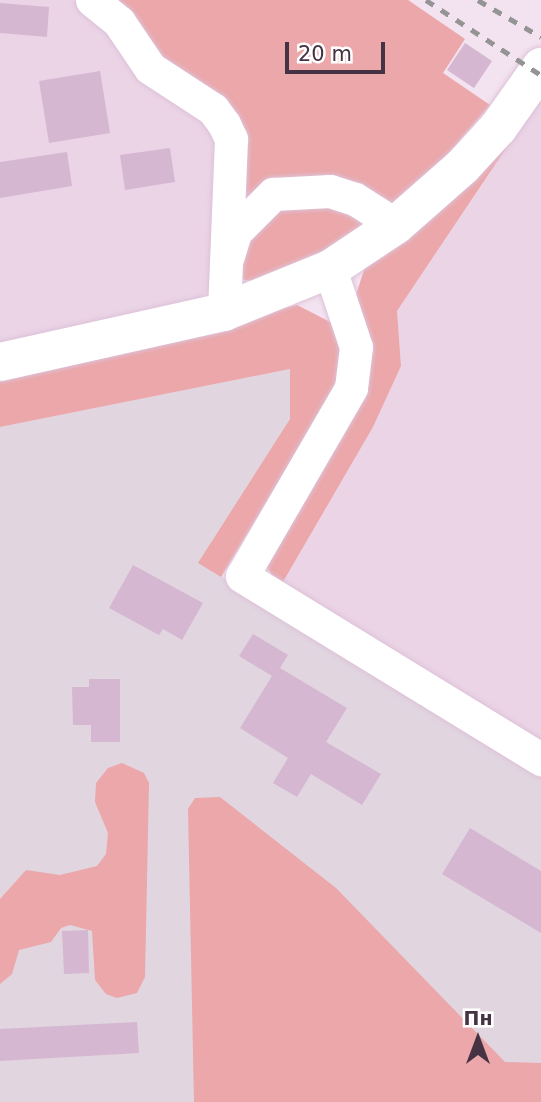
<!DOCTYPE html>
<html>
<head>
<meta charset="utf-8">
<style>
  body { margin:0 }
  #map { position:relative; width:541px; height:1102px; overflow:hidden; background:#f3e2ef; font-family:"DejaVu Sans",sans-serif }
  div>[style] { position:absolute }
  .residential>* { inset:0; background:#ebd4e6 }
  .industrial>* { inset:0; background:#e1d5e0 }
  .green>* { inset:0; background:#eba7a9 }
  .building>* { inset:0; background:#d5b7d1 }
  .roads { filter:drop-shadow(0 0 2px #ddc1d8) drop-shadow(0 0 2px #ddc1d8) }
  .minor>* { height:33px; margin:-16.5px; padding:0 16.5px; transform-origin:16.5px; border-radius:16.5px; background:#fff }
  .tertiary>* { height:38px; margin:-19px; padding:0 19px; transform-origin:19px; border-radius:19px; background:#fff }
  .rail>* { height:5px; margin-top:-2.5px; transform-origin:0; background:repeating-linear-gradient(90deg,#949494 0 9px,transparent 0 18px) }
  span { translate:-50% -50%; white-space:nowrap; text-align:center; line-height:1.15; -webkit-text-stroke:5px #fff; paint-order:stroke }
  .north { position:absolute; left:443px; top:1004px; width:70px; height:70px; -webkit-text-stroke:5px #fff; paint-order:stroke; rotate:0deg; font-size:19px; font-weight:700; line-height:28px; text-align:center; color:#453242 }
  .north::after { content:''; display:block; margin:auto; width:24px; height:32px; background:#453242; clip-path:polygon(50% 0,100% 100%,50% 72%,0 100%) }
  .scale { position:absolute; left:285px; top:42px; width:100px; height:32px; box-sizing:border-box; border:4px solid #453242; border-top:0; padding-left:9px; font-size:21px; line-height:24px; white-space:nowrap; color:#453242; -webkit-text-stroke:5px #fff; paint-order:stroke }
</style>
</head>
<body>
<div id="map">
  <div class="residential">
    <i style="clip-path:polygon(0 0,72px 0,91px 8px,217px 126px,212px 288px,199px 299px,0 348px)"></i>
    <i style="clip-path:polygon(541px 96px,541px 748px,280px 587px,373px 427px,401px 366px,397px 311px)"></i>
  </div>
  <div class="industrial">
    <i style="clip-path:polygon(290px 369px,290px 419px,199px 563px,541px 776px,541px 1102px,0 1102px,0 427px)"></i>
  </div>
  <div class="green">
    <i style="clip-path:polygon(104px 0,408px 0,465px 39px,443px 73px,490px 105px,416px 191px,356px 234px,315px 256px,253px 281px,244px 280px,237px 273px,239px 134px,179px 82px)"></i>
    <i style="clip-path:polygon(541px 96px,397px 311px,401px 366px,373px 427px,280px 587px,266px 566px,359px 393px,355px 298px,365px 267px)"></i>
    <i style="clip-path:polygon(297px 305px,334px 324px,342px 345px,339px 381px,221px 577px,198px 563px,290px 419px,290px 369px,0 427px,0 375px)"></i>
    <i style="clip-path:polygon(122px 763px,144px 773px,149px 783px,145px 977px,137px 993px,117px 998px,106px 994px,95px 980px,92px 931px,70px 925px,61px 928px,51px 942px,19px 950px,12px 974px,0 984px,0 899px,26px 870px,60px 875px,97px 866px,106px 854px,108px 833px,95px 802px,96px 783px,108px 768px)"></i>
    <i style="clip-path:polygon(220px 797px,336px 888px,505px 1062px,541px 1063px,541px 1102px,194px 1102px,188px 809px,195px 798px)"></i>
  </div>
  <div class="building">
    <i style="clip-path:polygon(0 3px,49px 7px,47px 37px,0 33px)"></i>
    <i style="clip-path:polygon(465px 43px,492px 61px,474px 88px,447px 70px)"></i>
    <i style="clip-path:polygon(100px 71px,110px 133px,49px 143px,39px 81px)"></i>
    <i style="clip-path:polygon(170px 148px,175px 182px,125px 190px,120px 155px)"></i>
    <i style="clip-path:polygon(67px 152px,72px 186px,0 198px,0 162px)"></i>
    <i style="clip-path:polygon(133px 565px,203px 603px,182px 640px,163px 629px,159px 635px,109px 608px)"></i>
    <i style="clip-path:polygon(253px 634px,288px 655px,280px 668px,347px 708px,326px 742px,381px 774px,362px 805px,311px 774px,297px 797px,273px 783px,288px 758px,240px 728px,272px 676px,239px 656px)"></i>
    <i style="clip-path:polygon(89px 679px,120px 679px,120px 742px,91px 742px,91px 725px,73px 725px,72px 687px,89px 687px)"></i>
    <i style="clip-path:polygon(470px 828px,541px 871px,541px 933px,442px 874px)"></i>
    <i style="clip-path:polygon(88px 930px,89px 973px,64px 974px,62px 931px)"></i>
    <i style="clip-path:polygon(137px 1022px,139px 1053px,0 1061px,0 1029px)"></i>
  </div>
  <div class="roads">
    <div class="minor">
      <i style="left:92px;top:0;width:35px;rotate:39deg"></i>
      <i style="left:119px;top:22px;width:55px;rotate:56deg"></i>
      <i style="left:150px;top:68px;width:75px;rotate:33.1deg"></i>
      <i style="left:213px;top:109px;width:19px;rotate:54deg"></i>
      <i style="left:224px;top:124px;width:17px;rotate:65deg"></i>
      <i style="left:231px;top:139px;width:123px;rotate:92.3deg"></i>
      <i style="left:330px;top:269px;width:82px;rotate:71.6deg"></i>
      <i style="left:356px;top:347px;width:41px;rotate:97deg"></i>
      <i style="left:351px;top:388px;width:217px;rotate:120.1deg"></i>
      <i style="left:242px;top:576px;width:351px;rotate:31.5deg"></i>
      <i style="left:224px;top:312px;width:50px;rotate:-87.7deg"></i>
      <i style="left:226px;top:262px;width:31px;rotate:-73deg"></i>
      <i style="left:235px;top:232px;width:54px;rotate:-45deg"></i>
      <i style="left:273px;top:194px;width:57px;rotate:-3deg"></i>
      <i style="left:330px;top:191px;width:26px;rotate:18deg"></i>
      <i style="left:355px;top:199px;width:49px;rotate:32.4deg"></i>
    </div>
    <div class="tertiary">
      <i style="left:0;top:362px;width:230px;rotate:-12.6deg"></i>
      <i style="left:224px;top:312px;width:114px;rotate:-22.1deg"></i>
      <i style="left:330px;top:269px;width:79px;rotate:-33.7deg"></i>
      <i style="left:396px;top:225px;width:89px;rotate:-41.4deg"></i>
      <i style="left:463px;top:166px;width:52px;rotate:-47.4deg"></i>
      <i style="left:498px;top:128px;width:75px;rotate:-54.8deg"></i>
    </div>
  </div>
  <div class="rail">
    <i style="left:426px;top:0;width:137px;rotate:33.1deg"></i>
    <i style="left:478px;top:0;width:73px;rotate:30.4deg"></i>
  </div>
  <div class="north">Пн</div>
  <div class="scale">20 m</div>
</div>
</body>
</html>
